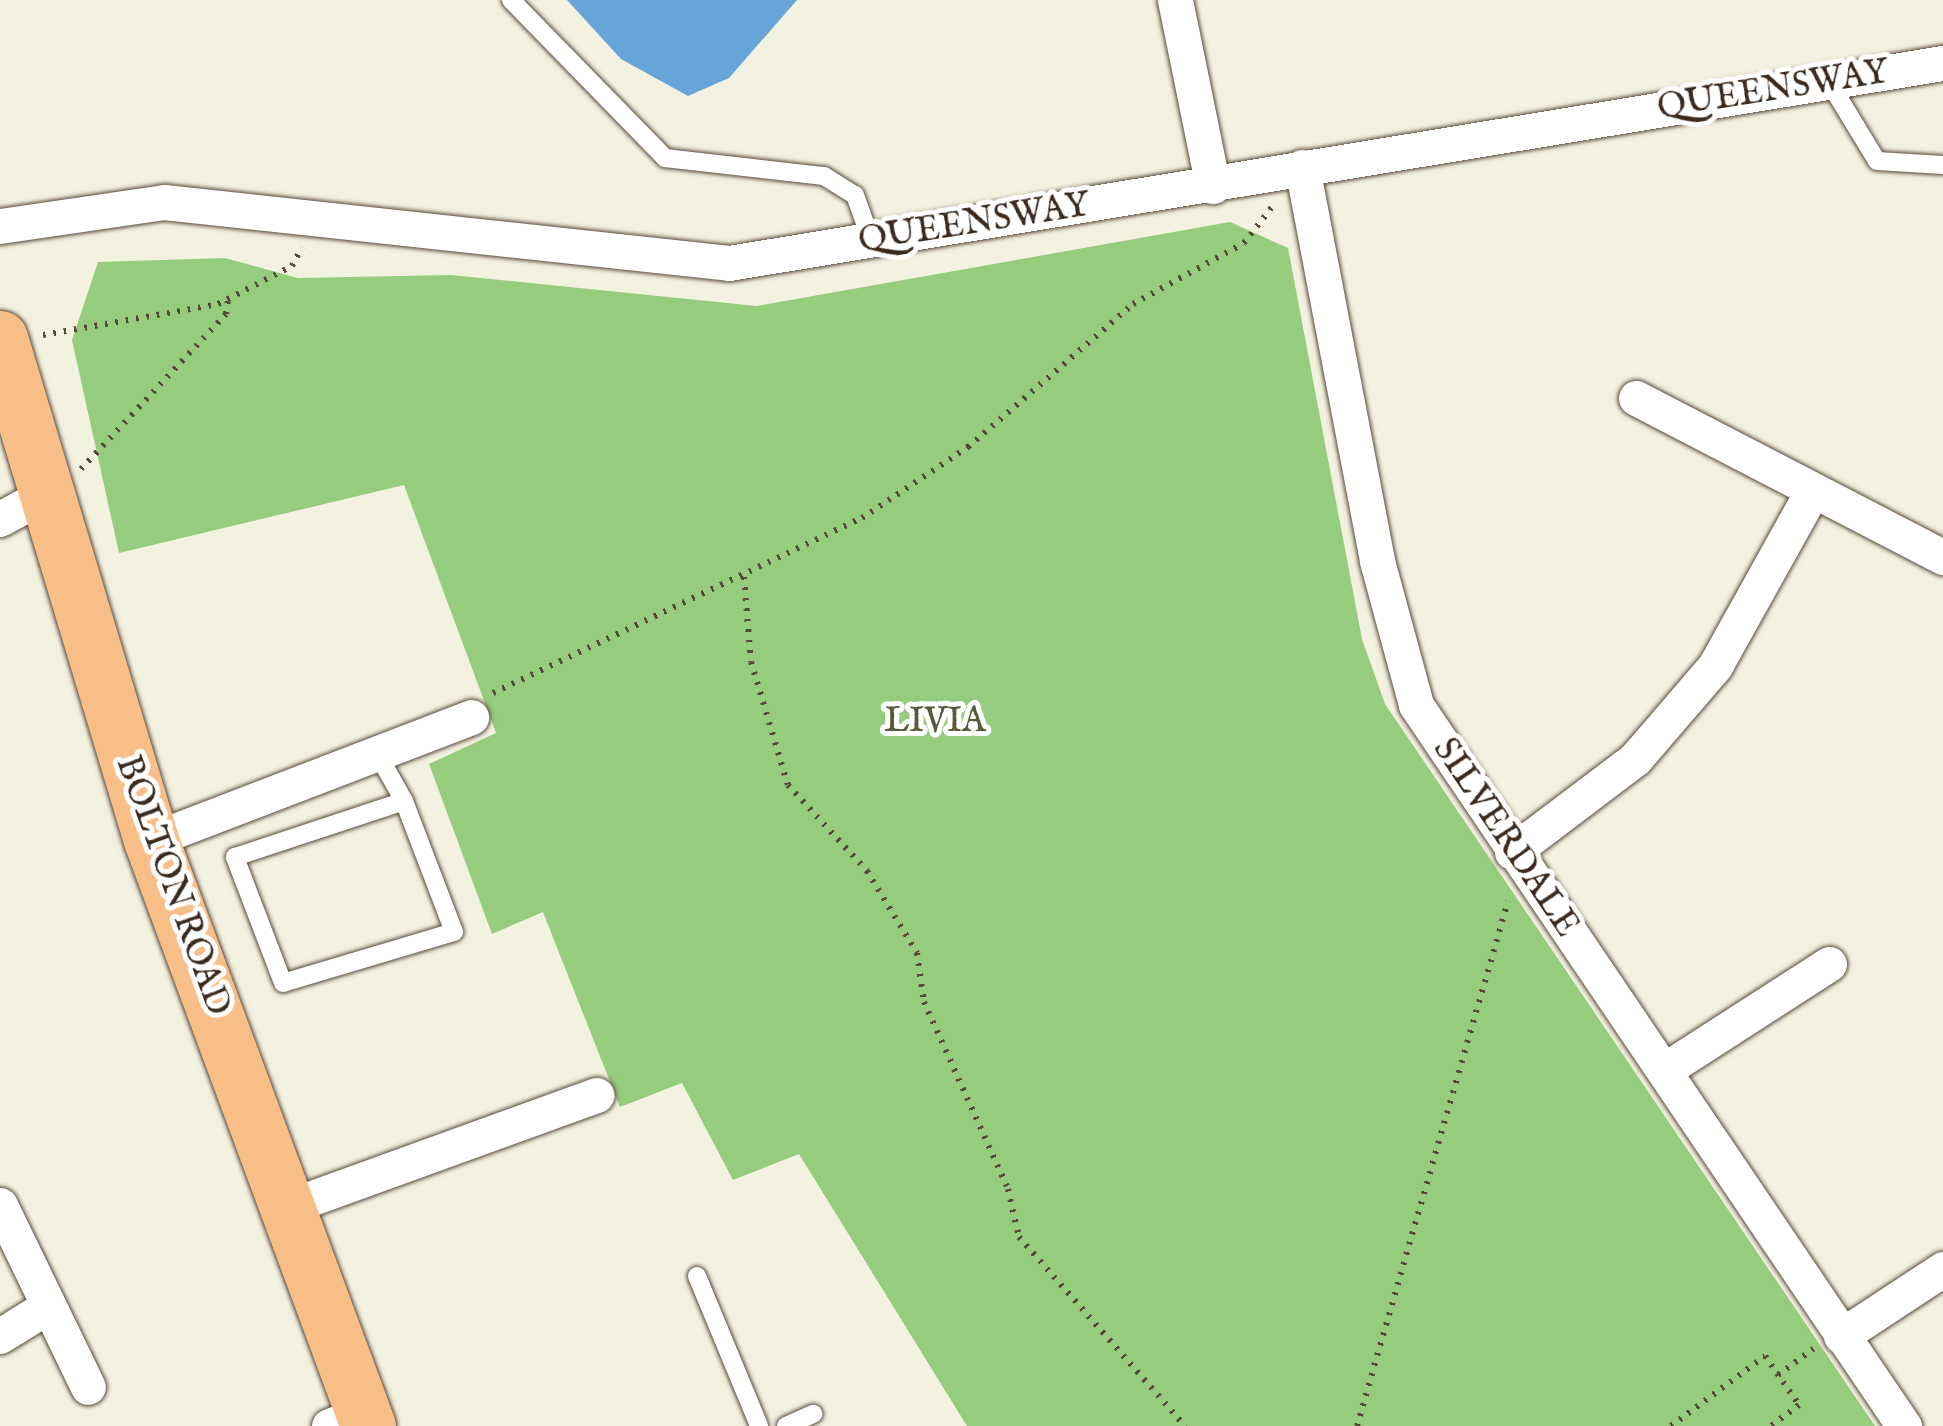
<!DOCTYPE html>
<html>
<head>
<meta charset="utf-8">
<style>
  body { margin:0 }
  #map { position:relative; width:1943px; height:1426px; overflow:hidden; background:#f3f1e0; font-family:"IM FELL English",serif }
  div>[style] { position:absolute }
  .green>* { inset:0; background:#96cc7e }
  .water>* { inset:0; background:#67a4d8 }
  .path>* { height:6px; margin-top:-3px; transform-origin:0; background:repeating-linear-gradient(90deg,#57483b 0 2.5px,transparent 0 10.5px) }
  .roads { filter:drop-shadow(0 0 2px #57483b) drop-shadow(0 0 2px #57483b) }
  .service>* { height:18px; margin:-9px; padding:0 9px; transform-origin:9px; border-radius:9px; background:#fff }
  .minor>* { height:35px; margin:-17.5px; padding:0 17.5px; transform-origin:17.5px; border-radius:17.5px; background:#fff }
  .primary>* { height:55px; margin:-27.5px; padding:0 27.5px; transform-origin:27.5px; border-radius:27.5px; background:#f7be88 }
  span { translate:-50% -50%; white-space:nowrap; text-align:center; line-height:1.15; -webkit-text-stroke:10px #fff; paint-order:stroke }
  .street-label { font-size:35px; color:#3b2a1e }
  .park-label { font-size:35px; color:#565b3b }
</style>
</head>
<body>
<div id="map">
  <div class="green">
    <i style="clip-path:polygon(1230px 222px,1288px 248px,1362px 639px,1385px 704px,1875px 1426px,967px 1426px,799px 1154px,733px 1180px,682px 1083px,620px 1107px,543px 912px,492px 934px,429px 764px,496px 733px,404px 485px,119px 553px,72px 340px,98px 262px,225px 258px,298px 278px,451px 275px,757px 306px)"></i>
  </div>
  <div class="water">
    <i style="clip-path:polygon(567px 0,797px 0,729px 78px,688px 96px,621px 59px)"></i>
  </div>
  <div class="path">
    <i style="left:43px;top:335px;width:178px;rotate:-10deg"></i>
    <i style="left:218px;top:304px;width:83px;rotate:-27.2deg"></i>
    <i style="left:292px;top:266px;width:21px;rotate:-62deg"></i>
    <i style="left:81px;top:469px;width:212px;rotate:-46.9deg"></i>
    <i style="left:226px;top:314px;width:14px;rotate:-82deg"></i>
    <i style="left:744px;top:577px;width:85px;rotate:85.3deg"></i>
    <i style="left:751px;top:662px;width:128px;rotate:73.3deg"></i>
    <i style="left:788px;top:785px;width:117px;rotate:47.4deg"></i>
    <i style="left:867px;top:871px;width:96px;rotate:58.6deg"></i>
    <i style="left:917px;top:953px;width:49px;rotate:81.9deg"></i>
    <i style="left:924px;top:1002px;width:205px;rotate:65.8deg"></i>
    <i style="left:1008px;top:1189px;width:49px;rotate:77.1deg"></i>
    <i style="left:1019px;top:1237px;width:252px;rotate:48.7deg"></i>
    <i style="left:493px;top:693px;width:408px;rotate:-25.4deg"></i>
    <i style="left:862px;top:518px;width:128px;rotate:-33.8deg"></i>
    <i style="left:968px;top:447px;width:218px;rotate:-40.9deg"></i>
    <i style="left:1133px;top:304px;width:127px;rotate:-28.8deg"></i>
    <i style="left:1244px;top:243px;width:46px;rotate:-52.1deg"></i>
    <i style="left:1778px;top:1375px;width:44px;rotate:-36.6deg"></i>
    <i style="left:1357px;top:1426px;width:546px;rotate:-73.95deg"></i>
    <i style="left:1671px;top:1426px;width:117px;rotate:-36.7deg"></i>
    <i style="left:1765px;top:1356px;width:60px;rotate:55.2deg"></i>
    <i style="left:1799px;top:1405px;width:35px;rotate:143deg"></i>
  </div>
  <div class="roads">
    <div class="service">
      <i style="left:511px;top:0;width:221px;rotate:45.7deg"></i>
      <i style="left:665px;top:158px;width:160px;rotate:6.5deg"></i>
      <i style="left:824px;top:176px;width:36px;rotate:32deg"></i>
      <i style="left:855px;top:195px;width:48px;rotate:70.4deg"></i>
      <i style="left:1829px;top:82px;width:92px;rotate:58.7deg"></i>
      <i style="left:1877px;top:161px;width:66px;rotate:3.5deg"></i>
      <i style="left:377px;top:753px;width:55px;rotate:60.6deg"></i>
      <i style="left:404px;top:801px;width:140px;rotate:69.1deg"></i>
      <i style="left:454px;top:932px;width:178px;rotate:163.4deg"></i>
      <i style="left:283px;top:983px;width:135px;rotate:-110.9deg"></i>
      <i style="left:235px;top:857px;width:178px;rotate:-18.3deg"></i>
      <i style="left:697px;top:1276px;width:162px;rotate:67.5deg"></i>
      <i style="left:786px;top:1426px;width:30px;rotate:-24deg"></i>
    </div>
    <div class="minor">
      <i style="left:1175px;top:0;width:190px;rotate:78.5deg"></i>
      <i style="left:1302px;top:167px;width:401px;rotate:79.2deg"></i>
      <i style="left:1377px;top:561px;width:149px;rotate:74.8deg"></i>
      <i style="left:1416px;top:705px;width:871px;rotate:55.91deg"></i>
      <i style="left:0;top:226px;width:166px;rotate:-8.3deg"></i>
      <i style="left:164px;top:202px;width:568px;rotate:6.16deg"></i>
      <i style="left:729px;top:263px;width:1230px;rotate:-9.36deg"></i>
      <i style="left:1636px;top:398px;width:346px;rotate:27.4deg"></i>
      <i style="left:0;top:519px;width:48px;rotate:-28.7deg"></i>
      <i style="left:151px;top:840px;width:343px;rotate:-21deg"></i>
      <i style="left:1512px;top:852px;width:154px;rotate:-37.1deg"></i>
      <i style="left:1635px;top:759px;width:123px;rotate:-49.3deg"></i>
      <i style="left:1715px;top:666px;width:201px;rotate:-60.9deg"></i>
      <i style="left:1666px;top:1069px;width:194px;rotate:-32.8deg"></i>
      <i style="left:0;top:1205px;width:202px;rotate:64.2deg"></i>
      <i style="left:290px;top:1206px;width:326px;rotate:-19.9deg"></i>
      <i style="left:0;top:1336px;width:57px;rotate:-32deg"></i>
      <i style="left:1841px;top:1336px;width:122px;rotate:-33.3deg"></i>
      <i style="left:329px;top:1426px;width:36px;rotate:-21deg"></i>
    </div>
    <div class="primary">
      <i style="left:0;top:338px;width:524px;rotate:73.26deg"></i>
      <i style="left:151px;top:840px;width:625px;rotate:69.68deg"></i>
    </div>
  </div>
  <div class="street-label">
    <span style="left:1773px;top:91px;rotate:-9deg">QUEENSWAY</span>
    <span style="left:974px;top:224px;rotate:-9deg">QUEENSWAY</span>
    <span style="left:1505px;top:838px;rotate:56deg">SILVERDALE</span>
    <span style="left:172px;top:886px;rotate:70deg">BOLTON ROAD</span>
  </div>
  <div class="park-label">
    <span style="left:935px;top:722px">LIVIA</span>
  </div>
</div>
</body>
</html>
